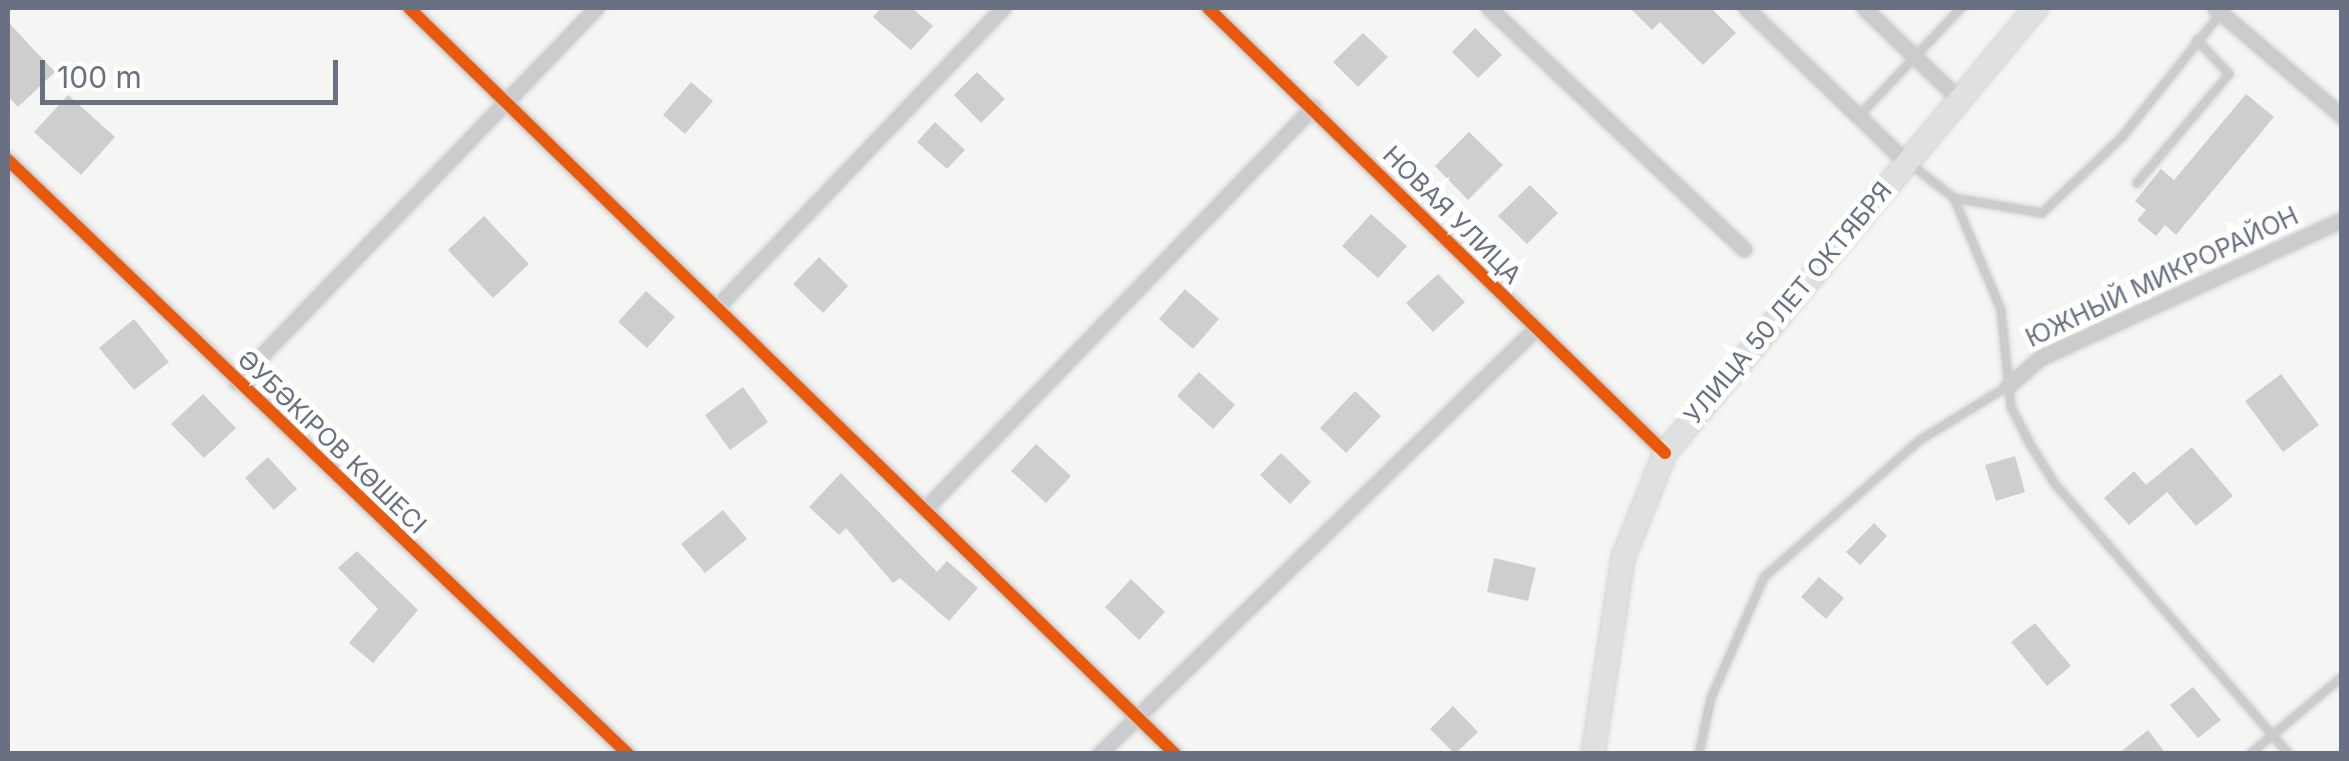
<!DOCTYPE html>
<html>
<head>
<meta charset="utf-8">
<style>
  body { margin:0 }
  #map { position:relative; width:2349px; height:761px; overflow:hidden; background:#f5f5f4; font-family:Inter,sans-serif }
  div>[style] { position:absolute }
  .building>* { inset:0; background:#cececf }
  .roads { filter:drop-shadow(0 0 2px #d1d1d2) drop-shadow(0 0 2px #d1d1d2) }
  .service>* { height:8px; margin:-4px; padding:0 4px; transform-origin:4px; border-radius:4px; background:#cbcccd }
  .minor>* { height:15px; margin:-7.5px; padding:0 7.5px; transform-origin:7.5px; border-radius:7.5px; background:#cbcccd }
  .secondary>* { height:22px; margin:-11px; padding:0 11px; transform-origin:11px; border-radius:11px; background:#dfe0e0 }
  .cycleway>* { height:12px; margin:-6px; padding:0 6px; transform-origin:6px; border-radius:6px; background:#e8590c }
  span { translate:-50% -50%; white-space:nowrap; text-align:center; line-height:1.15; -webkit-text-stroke:10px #fff; paint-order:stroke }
  .street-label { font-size:25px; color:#687081 }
  .frame { position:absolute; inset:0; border:10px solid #687081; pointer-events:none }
  .scale { position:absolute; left:40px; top:60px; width:298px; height:45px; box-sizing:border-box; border:5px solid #687081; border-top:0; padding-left:12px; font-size:30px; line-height:35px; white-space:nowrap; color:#687081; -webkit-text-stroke:8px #fff; paint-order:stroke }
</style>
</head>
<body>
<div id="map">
  <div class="building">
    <i style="clip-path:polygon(881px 8px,912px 8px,933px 26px,911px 50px,873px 17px)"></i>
    <i style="clip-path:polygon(1630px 8px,1711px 8px,1736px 33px,1703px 65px,1660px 22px,1652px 30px)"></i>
    <i style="clip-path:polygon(8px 22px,55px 72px,18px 107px,8px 96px)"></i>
    <i style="clip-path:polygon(1475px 28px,1502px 55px,1478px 78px,1452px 52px)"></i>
    <i style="clip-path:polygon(1363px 33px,1388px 57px,1358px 87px,1333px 62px)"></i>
    <i style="clip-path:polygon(977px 72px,1005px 99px,981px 123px,954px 95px)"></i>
    <i style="clip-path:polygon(691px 82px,713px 101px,685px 134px,663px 115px)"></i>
    <i style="clip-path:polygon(2246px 94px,2274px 117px,2176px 235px,2165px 225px,2156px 236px,2137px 220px,2146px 210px,2135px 201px,2161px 169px,2174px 180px)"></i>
    <i style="clip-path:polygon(68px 95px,115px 137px,81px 175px,34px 132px)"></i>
    <i style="clip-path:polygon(935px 122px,965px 150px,947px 169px,917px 142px)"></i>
    <i style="clip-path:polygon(1469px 132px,1503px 165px,1468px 200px,1435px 166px)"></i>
    <i style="clip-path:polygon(1530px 185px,1558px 213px,1527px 244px,1498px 216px)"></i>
    <i style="clip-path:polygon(1371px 214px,1407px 246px,1378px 278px,1342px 246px)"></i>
    <i style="clip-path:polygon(484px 216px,529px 264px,493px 298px,448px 250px)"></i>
    <i style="clip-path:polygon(819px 257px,848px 286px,823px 313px,793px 284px)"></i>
    <i style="clip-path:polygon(1438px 274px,1465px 302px,1433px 332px,1406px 303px)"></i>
    <i style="clip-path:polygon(1185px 289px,1219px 319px,1193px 349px,1159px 319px)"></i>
    <i style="clip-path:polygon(646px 291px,675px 317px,647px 348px,618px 322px)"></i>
    <i style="clip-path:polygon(134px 319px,169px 362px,134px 390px,99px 348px)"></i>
    <i style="clip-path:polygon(1199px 372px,1235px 405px,1213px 429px,1177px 396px)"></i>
    <i style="clip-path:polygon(2281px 374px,2319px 425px,2283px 452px,2245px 401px)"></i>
    <i style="clip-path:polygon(743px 387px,768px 422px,730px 450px,705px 415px)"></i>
    <i style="clip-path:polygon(1355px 391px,1381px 416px,1346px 453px,1320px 428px)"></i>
    <i style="clip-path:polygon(203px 394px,236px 428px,204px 458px,171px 424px)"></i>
    <i style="clip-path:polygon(1036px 444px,1071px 476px,1046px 503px,1011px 471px)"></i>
    <i style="clip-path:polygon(2192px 447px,2233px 496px,2196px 526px,2167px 492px,2129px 525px,2104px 498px,2134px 471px,2146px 485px)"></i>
    <i style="clip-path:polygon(1281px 453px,1311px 482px,1290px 504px,1260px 475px)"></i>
    <i style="clip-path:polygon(2015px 456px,2025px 492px,1996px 501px,1985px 465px)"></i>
    <i style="clip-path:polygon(268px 457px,297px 489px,274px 510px,245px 478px)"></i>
    <i style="clip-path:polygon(841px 473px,937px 572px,947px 561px,978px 588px,949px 621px,900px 578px,893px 583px,846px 528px,839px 535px,809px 507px)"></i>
    <i style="clip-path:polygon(723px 510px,747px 539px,705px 573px,681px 544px)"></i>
    <i style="clip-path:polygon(1874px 523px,1887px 536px,1860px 565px,1846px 552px)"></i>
    <i style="clip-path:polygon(357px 551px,418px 610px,373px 663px,349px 643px,378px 609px,338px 568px)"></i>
    <i style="clip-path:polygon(1494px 558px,1536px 568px,1528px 601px,1487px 592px)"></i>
    <i style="clip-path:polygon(1819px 577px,1844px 598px,1826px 619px,1801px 597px)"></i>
    <i style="clip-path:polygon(1131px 579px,1165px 612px,1139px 640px,1105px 607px)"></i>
    <i style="clip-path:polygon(2035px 623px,2071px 666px,2047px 686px,2011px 642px)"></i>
    <i style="clip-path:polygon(2193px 687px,2221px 720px,2198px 738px,2170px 705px)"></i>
    <i style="clip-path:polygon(1453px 706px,1478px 732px,1455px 754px,1430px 729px)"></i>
    <i style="clip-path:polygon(2148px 730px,2166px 754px,2118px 754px)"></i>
  </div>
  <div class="roads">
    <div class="service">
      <i style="left:1859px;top:116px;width:149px;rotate:-46.6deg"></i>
      <i style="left:1909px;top:163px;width:57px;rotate:37.9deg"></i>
      <i style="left:1954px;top:198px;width:89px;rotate:9.7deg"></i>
      <i style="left:2042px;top:213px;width:110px;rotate:-43.5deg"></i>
      <i style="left:2122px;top:137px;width:159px;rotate:-51.4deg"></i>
      <i style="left:2137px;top:183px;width:143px;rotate:-49.8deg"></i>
      <i style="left:2229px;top:74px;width:47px;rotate:-133.3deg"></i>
      <i style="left:1954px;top:198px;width:121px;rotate:67.2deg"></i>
      <i style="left:2001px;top:310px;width:98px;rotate:84.1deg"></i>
      <i style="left:2011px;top:407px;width:42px;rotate:62.8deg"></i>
      <i style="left:2030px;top:444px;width:47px;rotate:58deg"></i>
      <i style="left:2055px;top:484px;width:357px;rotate:49.1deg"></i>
      <i style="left:1699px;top:754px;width:57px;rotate:-77.9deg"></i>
      <i style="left:1711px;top:698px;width:132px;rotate:-66.3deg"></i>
      <i style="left:1764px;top:577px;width:208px;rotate:-41.3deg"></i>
      <i style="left:1920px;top:440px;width:103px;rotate:-31.5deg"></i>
      <i style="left:2250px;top:754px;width:120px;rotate:-39.9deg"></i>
    </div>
    <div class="minor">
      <i style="left:409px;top:8px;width:1069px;rotate:44.24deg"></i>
      <i style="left:1208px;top:8px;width:638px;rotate:44.24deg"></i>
      <i style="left:1489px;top:8px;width:351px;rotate:43.4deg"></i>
      <i style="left:1746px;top:8px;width:221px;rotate:43.9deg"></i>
      <i style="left:1864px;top:8px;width:132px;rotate:43.8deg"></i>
      <i style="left:2215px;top:8px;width:167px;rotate:40.4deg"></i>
      <i style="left:8px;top:160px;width:859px;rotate:43.77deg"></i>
      <i style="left:717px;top:307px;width:414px;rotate:-46.3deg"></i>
      <i style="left:236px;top:382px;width:519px;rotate:-46.09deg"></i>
      <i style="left:2008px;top:386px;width:43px;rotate:-41.2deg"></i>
      <i style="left:2040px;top:358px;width:332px;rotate:-24.6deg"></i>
      <i style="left:924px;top:510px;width:560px;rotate:-46.01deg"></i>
      <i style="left:1099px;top:754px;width:609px;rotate:-44.27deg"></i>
    </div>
    <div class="secondary">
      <i style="left:1593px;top:754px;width:198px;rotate:-81.3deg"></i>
      <i style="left:1623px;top:558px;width:113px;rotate:-68.2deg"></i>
      <i style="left:1665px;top:453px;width:579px;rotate:-50.18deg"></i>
    </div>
  </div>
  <div class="cycleway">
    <i style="left:409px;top:8px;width:1069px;rotate:44.24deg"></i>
    <i style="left:1208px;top:8px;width:638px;rotate:44.24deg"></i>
    <i style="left:8px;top:160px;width:859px;rotate:43.77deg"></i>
  </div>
  <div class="street-label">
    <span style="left:1452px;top:215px;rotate:45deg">НОВАЯ УЛИЦА</span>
    <span style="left:2162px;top:277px;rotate:-25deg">ЮЖНЫЙ МИКРОРАЙОН</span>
    <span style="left:1788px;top:303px;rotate:-50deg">УЛИЦА 50 ЛЕТ ОКТЯБРЯ</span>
    <span style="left:332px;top:442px;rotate:44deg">ӘУБӘКІРОВ КӨШЕСІ</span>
  </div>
  <div class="frame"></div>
  <div class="scale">100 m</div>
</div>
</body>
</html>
